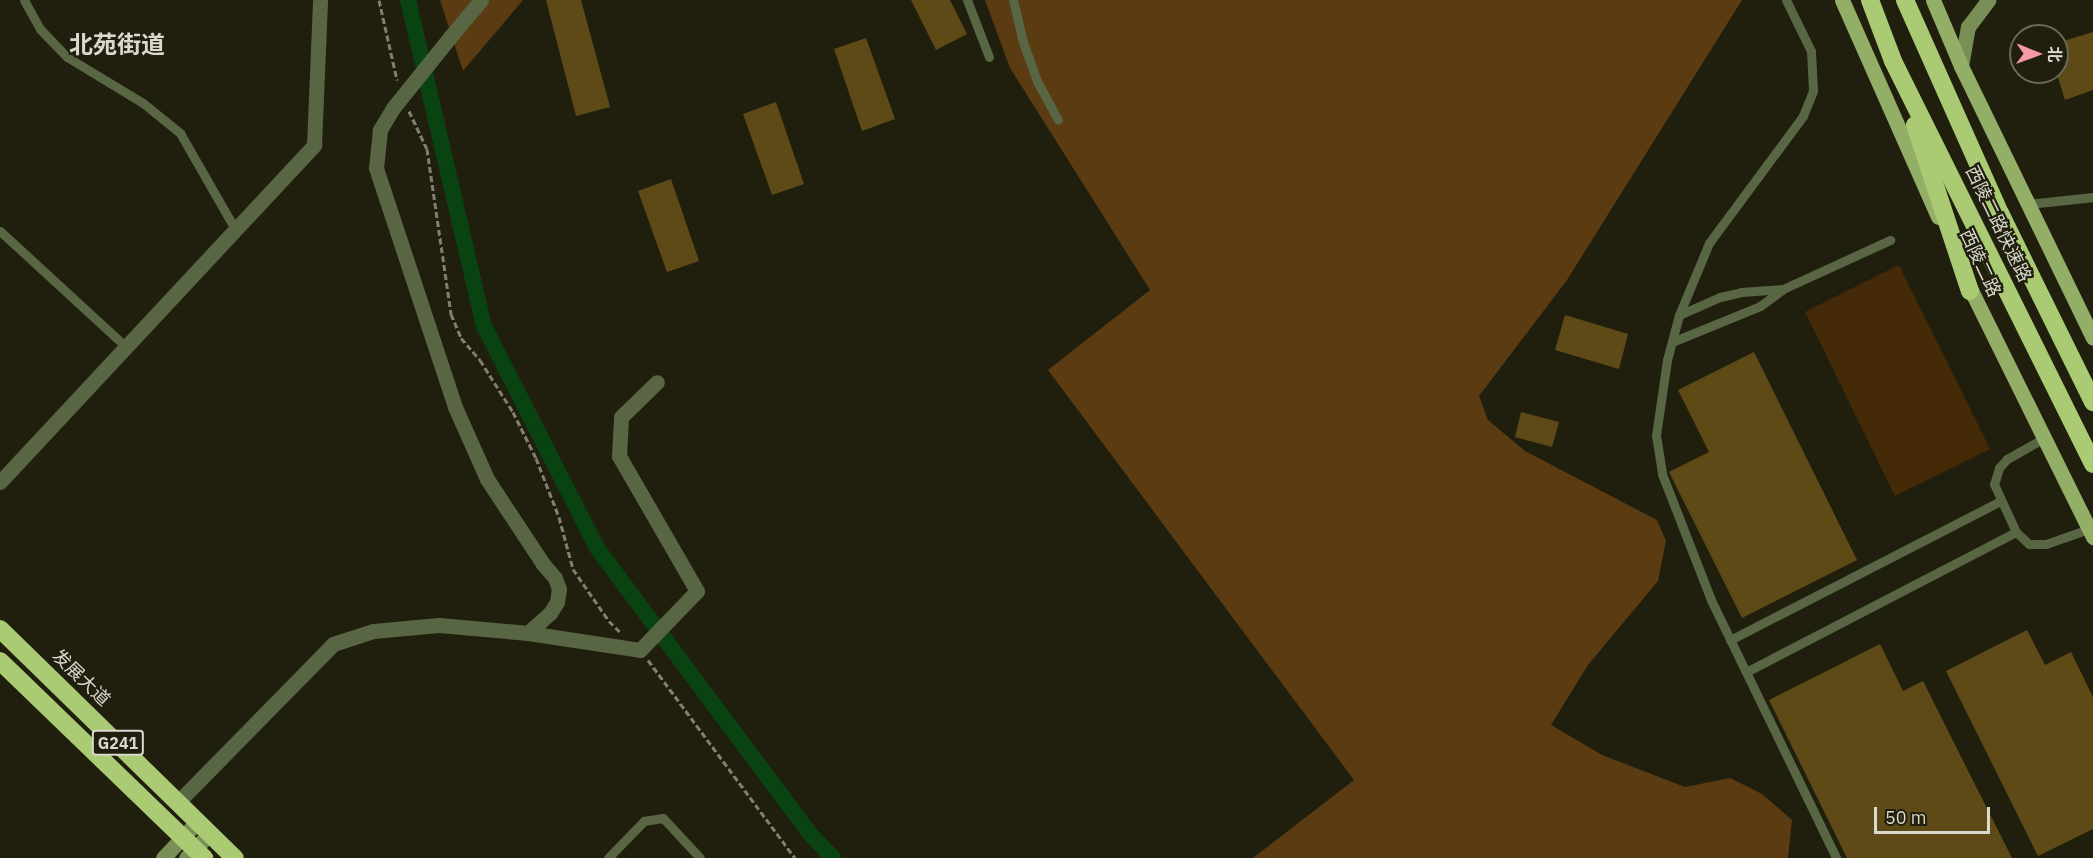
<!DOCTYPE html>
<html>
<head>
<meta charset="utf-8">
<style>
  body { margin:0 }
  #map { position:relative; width:2093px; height:858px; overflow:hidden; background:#201f0d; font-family:"IBM Plex Sans","Noto Sans SC",sans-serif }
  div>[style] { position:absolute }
  .green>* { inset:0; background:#442a06 }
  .forest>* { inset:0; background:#5b3b11 }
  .canal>* { height:16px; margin:-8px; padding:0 8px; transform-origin:8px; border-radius:8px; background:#0a4312 }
  .building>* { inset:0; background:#5d4a17 }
  .path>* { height:3px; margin-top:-1.5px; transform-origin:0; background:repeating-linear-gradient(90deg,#807f71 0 6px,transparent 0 9px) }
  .lane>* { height:9px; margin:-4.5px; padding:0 4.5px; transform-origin:4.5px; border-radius:4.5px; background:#586644 }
  .street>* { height:15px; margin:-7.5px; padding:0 7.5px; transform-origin:7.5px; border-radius:7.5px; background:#586644 }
  .secondary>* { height:15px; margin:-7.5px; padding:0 7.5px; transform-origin:7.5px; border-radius:7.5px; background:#798f58 }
  .primary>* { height:15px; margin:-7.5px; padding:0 7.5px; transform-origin:7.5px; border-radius:7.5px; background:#93ae67 }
  .highway>* { height:18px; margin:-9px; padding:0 9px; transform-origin:9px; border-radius:9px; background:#aacb74 }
  .street-bridge>* { height:15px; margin:-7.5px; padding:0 7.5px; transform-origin:7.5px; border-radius:7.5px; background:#586644 }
  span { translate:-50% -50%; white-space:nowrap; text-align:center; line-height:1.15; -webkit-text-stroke:4.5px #201f0d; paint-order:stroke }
  .shield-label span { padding:2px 4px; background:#201f0d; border:2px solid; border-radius:4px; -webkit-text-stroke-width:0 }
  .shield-label { font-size:16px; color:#d9d9ce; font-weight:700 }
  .street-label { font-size:18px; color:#d9d9ce }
  .district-label { font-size:24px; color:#d9d9ce; font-weight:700 }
  .north { position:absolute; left:2009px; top:24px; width:60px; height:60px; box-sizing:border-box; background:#201f0d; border:2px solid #6a695a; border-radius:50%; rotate:91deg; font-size:16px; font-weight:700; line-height:24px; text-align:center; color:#d9d9ce }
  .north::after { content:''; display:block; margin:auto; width:21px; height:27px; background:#f49aa3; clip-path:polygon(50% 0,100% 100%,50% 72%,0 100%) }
  .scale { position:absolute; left:1874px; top:807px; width:116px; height:27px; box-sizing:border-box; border:3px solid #d9d9ce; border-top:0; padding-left:8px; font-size:18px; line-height:21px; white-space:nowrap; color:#d9d9ce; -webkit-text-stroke:4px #201f0d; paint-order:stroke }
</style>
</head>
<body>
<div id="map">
  <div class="green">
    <i style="clip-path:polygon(1899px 265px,1990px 449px,1895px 496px,1805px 312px)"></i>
  </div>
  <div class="forest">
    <i style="clip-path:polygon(440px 0,523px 0,463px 71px)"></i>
    <i style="clip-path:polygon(985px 0,1742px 0,1567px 280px,1479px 396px,1488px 420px,1525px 451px,1657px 520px,1666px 541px,1658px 581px,1588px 665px,1551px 725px,1602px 755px,1685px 787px,1730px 778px,1762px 794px,1792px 820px,1788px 858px,1253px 858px,1354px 780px,1048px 370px,1150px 290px,1010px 68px)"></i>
  </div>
  <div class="canal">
    <i style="left:408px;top:0;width:335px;rotate:76.9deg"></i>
    <i style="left:484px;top:326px;width:249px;rotate:63deg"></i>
    <i style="left:597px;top:548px;width:359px;rotate:53.3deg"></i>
    <i style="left:812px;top:836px;width:30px;rotate:46deg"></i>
  </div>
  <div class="building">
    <i style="clip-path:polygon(546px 0,581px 0,610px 107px,576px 116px)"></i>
    <i style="clip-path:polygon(911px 0,950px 0,967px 34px,936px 50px)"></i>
    <i style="clip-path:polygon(2093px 32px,2093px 90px,2065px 100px,2057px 74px,2057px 43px)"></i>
    <i style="clip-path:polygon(866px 38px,895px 119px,862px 131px,834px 49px)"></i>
    <i style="clip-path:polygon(776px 102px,804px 184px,772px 195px,743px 114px)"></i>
    <i style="clip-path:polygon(671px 179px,699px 261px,667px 272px,638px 191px)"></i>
    <i style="clip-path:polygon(1565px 315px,1628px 334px,1619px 369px,1555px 350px)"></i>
    <i style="clip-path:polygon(1754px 352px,1857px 560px,1742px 618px,1669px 472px,1709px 452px,1678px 390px)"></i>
    <i style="clip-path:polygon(1521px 412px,1559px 422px,1552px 447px,1515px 437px)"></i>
    <i style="clip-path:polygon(2027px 630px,2045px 665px,2071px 652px,2093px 697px,2093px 829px,2038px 856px,1946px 671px)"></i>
    <i style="clip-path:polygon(1880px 644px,1903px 691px,1923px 681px,2012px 858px,1847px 858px,1769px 700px)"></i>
  </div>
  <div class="path">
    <i style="left:379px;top:0;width:82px;rotate:77.3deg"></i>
    <i style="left:409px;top:111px;width:42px;rotate:64.7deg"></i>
    <i style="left:427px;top:149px;width:167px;rotate:81.7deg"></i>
    <i style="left:451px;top:314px;width:26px;rotate:67deg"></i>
    <i style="left:461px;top:338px;width:29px;rotate:49deg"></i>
    <i style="left:480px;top:360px;width:62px;rotate:57.6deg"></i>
    <i style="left:513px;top:412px;width:51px;rotate:63.4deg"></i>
    <i style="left:536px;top:458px;width:63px;rotate:68.7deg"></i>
    <i style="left:559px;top:517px;width:54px;rotate:74.9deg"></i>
    <i style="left:573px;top:569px;width:63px;rotate:55.3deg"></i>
    <i style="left:609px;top:621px;width:16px;rotate:45deg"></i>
    <i style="left:648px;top:660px;width:247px;rotate:53.4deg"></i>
  </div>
  <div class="lane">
    <i style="left:24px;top:0;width:33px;rotate:61deg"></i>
    <i style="left:40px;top:29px;width:39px;rotate:46deg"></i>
    <i style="left:67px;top:57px;width:89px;rotate:31.2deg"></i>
    <i style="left:143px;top:103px;width:48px;rotate:39deg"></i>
    <i style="left:180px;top:133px;width:111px;rotate:60.2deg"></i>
    <i style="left:967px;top:0;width:61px;rotate:68.9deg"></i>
    <i style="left:1013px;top:0;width:43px;rotate:76.6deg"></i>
    <i style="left:1023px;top:42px;width:41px;rotate:70.3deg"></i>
    <i style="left:1037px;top:81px;width:44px;rotate:61.7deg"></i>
    <i style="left:1786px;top:0;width:57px;rotate:63.9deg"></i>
    <i style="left:1811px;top:51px;width:40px;rotate:87.1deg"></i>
    <i style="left:1813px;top:91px;width:27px;rotate:112deg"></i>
    <i style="left:1803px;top:116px;width:158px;rotate:126.5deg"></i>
    <i style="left:1709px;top:243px;width:78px;rotate:112.6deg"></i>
    <i style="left:1679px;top:315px;width:47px;rotate:104.9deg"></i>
    <i style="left:1667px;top:360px;width:76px;rotate:98.3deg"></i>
    <i style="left:1656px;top:435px;width:39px;rotate:81deg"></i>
    <i style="left:1662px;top:474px;width:135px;rotate:68.7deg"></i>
    <i style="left:1711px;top:600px;width:287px;rotate:64.1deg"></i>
    <i style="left:2028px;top:204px;width:65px;rotate:-6.1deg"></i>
    <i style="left:0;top:231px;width:171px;rotate:42.6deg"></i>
    <i style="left:1679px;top:315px;width:45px;rotate:-23.7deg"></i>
    <i style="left:1720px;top:297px;width:22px;rotate:-13deg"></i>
    <i style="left:1741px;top:292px;width:42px;rotate:-4.1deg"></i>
    <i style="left:1672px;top:342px;width:95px;rotate:-22.2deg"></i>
    <i style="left:1760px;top:306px;width:29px;rotate:-36deg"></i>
    <i style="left:1783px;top:289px;width:118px;rotate:-24.6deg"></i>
    <i style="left:2044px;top:438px;width:43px;rotate:150.4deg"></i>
    <i style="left:2007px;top:459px;width:12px;rotate:132deg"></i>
    <i style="left:1999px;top:468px;width:17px;rotate:107deg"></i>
    <i style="left:1994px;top:484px;width:53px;rotate:65.4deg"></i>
    <i style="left:2016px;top:532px;width:18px;rotate:43deg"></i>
    <i style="left:2029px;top:544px;width:17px"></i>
    <i style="left:2046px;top:544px;width:46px;rotate:-19.2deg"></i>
    <i style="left:1730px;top:640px;width:304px;rotate:-27.2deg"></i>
    <i style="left:1746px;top:672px;width:304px;rotate:-27.4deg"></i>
    <i style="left:608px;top:858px;width:52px;rotate:-45.8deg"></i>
    <i style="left:644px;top:821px;width:19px;rotate:-9deg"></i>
    <i style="left:663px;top:818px;width:54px;rotate:47.2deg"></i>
  </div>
  <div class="street">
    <i style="left:450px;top:37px;width:48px;rotate:-50deg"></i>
    <i style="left:393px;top:108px;width:26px;rotate:121deg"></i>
    <i style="left:380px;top:130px;width:38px;rotate:96deg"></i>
    <i style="left:376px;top:168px;width:252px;rotate:71.7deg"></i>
    <i style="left:455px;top:407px;width:79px;rotate:66deg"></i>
    <i style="left:487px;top:479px;width:102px;rotate:56.6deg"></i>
    <i style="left:543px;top:564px;width:18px;rotate:49deg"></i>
    <i style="left:555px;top:578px;width:12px;rotate:70deg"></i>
    <i style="left:559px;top:589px;width:13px;rotate:99deg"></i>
    <i style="left:557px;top:602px;width:13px;rotate:122deg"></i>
    <i style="left:550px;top:613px;width:30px;rotate:138deg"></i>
    <i style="left:0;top:482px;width:461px;rotate:-47deg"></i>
    <i style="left:314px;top:145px;width:145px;rotate:-87.6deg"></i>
    <i style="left:178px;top:802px;width:221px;rotate:-45.5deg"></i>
    <i style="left:333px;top:644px;width:42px;rotate:-18deg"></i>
    <i style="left:373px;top:631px;width:66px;rotate:-5.2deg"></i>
    <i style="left:439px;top:625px;width:89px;rotate:5.1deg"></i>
    <i style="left:528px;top:633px;width:113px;rotate:8.6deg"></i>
    <i style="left:640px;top:650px;width:82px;rotate:-46deg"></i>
    <i style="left:697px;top:591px;width:156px;rotate:-120deg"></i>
    <i style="left:619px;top:456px;width:39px;rotate:-87deg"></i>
    <i style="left:621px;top:417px;width:50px;rotate:-44.2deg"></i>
  </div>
  <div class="secondary">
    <i style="left:1961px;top:66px;width:40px;rotate:-80deg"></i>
    <i style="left:1968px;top:27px;width:34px;rotate:-53deg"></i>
    <i style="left:163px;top:858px;width:51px;rotate:-46.6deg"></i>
    <i style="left:186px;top:858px;width:35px;rotate:-46deg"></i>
  </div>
  <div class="primary">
    <i style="left:1842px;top:0;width:237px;rotate:66.1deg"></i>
    <i style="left:1933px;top:0;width:72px;rotate:67deg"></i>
    <i style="left:1961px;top:66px;width:302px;rotate:64.1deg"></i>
    <i style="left:1966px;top:280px;width:287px;rotate:63.7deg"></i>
  </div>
  <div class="highway">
    <i style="left:1870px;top:0;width:65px;rotate:69.3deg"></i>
    <i style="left:1893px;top:61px;width:450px;rotate:63.6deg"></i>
    <i style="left:1905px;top:0;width:233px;rotate:66deg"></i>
    <i style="left:2000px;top:213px;width:211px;rotate:63.8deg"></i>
    <i style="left:1915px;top:125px;width:175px;rotate:71.7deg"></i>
    <i style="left:0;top:629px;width:328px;rotate:44.3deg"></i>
    <i style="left:0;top:661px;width:284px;rotate:44deg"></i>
  </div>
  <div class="street-bridge">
    <i style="left:393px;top:108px;width:91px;rotate:-51.2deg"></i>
  </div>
  <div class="shield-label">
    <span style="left:118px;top:743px">G241</span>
  </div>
  <div class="street-label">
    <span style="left:1998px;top:224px;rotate:64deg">西陵二路快速路</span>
    <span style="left:1980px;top:263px;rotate:65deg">西陵二路</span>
    <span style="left:81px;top:678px;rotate:44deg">发展大道</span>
  </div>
  <div class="district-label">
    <span style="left:117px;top:45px">北苑街道</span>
  </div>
  <div class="north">北</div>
  <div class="scale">50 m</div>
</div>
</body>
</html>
